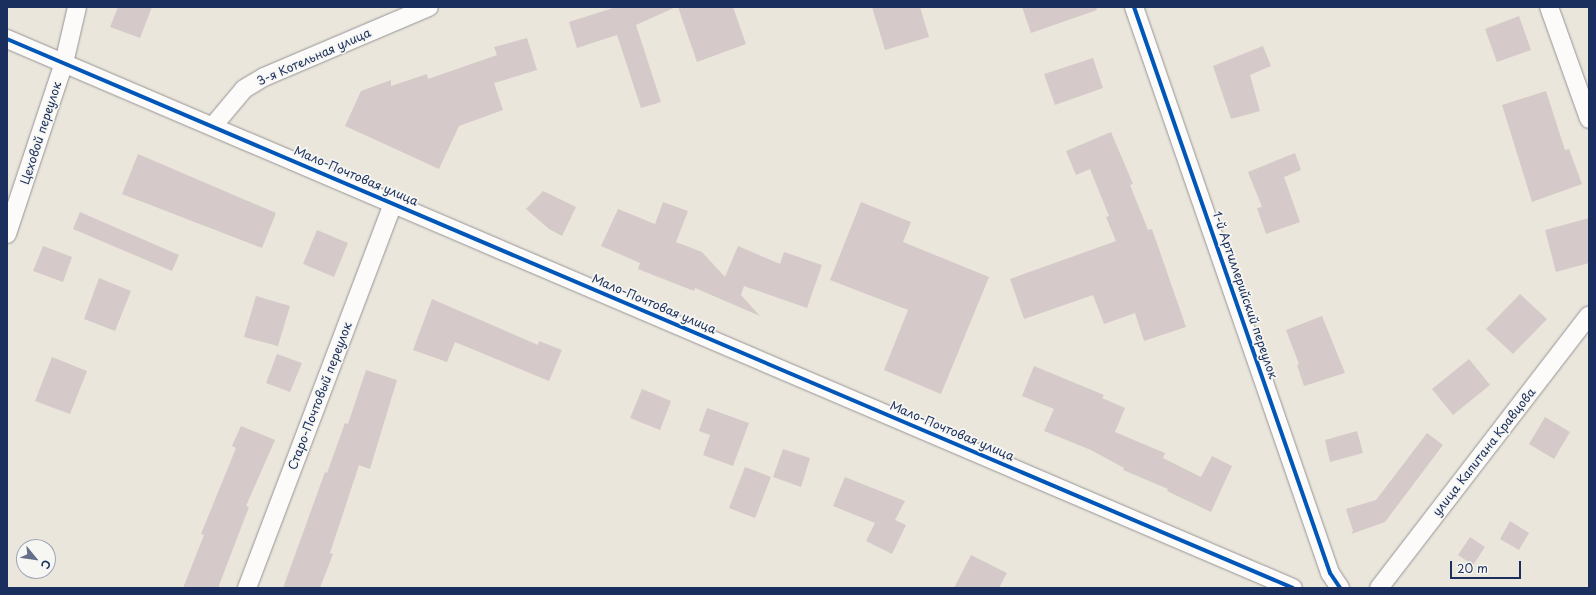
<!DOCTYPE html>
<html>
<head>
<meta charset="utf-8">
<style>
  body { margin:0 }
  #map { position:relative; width:1596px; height:595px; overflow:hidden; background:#ebe6db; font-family:"Playpen Sans",sans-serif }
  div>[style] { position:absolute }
  .building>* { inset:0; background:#d5c9c9 }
  .roads { filter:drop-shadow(0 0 1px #949597) drop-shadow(0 0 1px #949597) }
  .minor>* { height:18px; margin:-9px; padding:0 9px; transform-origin:9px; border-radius:9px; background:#fcfbfa }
  .cycleway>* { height:4px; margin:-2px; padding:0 2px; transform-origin:2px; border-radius:2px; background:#0057b8 }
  span { translate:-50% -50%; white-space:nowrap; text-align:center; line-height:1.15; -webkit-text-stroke:3.5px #f6f6f2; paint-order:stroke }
  .street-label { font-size:12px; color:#1b2f5e }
  .frame { position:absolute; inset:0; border:8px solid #1b2f5e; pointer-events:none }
  .north { position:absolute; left:16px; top:539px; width:40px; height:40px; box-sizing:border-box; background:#f6f6f2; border:1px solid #9ea6b7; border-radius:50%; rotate:119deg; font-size:11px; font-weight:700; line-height:16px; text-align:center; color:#1b2f5e }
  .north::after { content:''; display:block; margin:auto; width:14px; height:18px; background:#646f8a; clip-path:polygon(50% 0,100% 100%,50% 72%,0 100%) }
  .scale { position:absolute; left:1450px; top:561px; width:71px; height:18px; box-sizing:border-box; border:2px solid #1b2f5e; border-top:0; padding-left:5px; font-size:12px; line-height:14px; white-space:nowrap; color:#1b2f5e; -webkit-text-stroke:3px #f6f6f2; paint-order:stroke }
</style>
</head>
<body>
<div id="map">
  <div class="building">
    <i style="clip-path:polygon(118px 7px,152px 7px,140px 38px,110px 27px)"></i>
    <i style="clip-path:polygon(616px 7px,676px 7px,636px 25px,661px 102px,641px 108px,617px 35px,577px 48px,569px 22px)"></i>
    <i style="clip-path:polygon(678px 7px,733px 7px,746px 44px,697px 62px)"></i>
    <i style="clip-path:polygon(872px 7px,920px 7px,929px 37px,885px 50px)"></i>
    <i style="clip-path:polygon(1022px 7px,1096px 7px,1097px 10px,1031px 33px)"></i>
    <i style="clip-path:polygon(1519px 16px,1531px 50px,1497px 62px,1485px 29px)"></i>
    <i style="clip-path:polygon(527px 38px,537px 70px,494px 83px,503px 110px,459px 126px,439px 169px,345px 126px,361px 91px,391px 80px,391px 86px,427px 74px,428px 79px,497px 55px,494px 47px)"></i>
    <i style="clip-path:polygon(1263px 46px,1271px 66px,1250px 75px,1260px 111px,1231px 119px,1213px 66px)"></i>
    <i style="clip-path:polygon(1093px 58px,1103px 88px,1055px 105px,1044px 74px)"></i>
    <i style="clip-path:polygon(1546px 91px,1565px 150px,1569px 149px,1582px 184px,1532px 202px,1502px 105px)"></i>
    <i style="clip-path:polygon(1111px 132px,1133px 184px,1130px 185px,1148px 230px,1152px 229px,1186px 327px,1144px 341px,1135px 313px,1104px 324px,1093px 295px,1024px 319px,1010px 279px,1116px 241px,1106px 217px,1109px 216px,1090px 169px,1076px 175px,1066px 151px)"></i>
    <i style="clip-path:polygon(1295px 153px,1301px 170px,1284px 177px,1300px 222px,1266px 234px,1257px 208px,1262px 207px,1248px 172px)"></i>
    <i style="clip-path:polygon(138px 154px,276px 213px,262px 248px,122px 194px)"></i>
    <i style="clip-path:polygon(543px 191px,576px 207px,562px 236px,549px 229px,526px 209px)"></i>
    <i style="clip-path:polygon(663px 202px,688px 211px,676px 242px,702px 252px,725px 277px,738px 246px,780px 264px,784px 252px,822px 265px,807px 308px,744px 286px,741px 295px,760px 316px,695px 288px,694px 291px,638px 269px,640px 263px,601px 246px,618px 209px,655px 224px)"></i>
    <i style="clip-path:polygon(861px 202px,911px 222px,903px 242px,989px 277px,941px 394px,884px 370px,908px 310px,830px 280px)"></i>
    <i style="clip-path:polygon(80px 212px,179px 255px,172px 271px,73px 229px)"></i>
    <i style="clip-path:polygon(1589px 218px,1589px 263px,1556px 272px,1545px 230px)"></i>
    <i style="clip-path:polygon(317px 230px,348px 243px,334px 277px,303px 264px)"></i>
    <i style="clip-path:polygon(43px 246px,72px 257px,63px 282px,33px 271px)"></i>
    <i style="clip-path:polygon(99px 278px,131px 291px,115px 331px,84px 319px)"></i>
    <i style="clip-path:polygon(1520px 294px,1547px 319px,1513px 354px,1486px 329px)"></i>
    <i style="clip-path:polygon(256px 296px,290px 306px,278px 346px,244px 337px)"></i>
    <i style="clip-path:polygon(432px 299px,538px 345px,539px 341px,562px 350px,549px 381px,455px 342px,447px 362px,413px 350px)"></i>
    <i style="clip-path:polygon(1322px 316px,1345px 373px,1304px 386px,1297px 365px,1299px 364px,1286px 330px)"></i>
    <i style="clip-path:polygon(277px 354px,302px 363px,290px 392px,266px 383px)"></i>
    <i style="clip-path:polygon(52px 357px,87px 371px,70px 414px,35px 401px)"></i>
    <i style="clip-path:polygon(1469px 359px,1490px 385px,1453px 415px,1432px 389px)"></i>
    <i style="clip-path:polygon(1034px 366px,1104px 395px,1102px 398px,1125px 408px,1115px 432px,1165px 453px,1163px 458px,1201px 477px,1212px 456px,1232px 466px,1211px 512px,1167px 491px,1168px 489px,1123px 470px,1124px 468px,1091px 450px,1044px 431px,1054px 409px,1022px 396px)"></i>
    <i style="clip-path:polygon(366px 370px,397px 380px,370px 469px,359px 465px,330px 553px,333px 554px,320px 588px,283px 588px,325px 472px,327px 473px,345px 423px,348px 424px)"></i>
    <i style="clip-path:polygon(642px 389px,671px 401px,660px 430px,630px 418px)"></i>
    <i style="clip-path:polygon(707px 408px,749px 423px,733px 466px,703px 455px,710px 435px,699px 431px)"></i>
    <i style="clip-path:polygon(1545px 417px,1570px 432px,1554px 459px,1529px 444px)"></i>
    <i style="clip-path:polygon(241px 426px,275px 440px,246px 506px,249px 507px,218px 588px,183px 588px,204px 535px,201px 534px,236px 448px,232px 446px)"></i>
    <i style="clip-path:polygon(1357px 431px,1363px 453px,1330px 462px,1325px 440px)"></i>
    <i style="clip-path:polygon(1427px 433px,1443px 445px,1385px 522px,1351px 534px,1353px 531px,1346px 509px,1376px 500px)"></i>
    <i style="clip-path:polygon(783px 449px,810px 458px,801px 487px,773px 477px)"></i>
    <i style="clip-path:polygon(745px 467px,771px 477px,755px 518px,729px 508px)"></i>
    <i style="clip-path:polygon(845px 477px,905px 501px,895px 520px,906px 525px,892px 554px,866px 541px,875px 523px,833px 506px)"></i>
    <i style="clip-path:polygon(1510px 521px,1529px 533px,1519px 550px,1500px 539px)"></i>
    <i style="clip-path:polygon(1470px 537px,1485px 547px,1473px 565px,1458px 555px)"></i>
    <i style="clip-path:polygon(971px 555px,1007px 573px,999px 588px,954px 588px)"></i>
  </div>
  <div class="roads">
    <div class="minor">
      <i style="left:1134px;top:7px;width:599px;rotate:70.9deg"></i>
      <i style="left:1330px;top:573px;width:18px;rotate:56deg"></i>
      <i style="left:1549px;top:7px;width:119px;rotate:70.3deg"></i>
      <i style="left:7px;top:39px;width:1398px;rotate:23.12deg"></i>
      <i style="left:213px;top:126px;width:48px;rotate:-50deg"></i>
      <i style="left:244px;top:89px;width:23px;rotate:-31deg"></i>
      <i style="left:264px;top:77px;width:179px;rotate:-23deg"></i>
      <i style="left:7px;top:234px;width:180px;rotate:-71.6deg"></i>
      <i style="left:64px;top:63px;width:57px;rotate:-76.9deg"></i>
      <i style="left:247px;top:588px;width:412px;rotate:-69.2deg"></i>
      <i style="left:1379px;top:588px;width:344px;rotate:-52.4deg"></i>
    </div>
  </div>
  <div class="cycleway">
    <i style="left:1134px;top:7px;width:599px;rotate:70.9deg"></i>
    <i style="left:1330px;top:573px;width:18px;rotate:56deg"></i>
    <i style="left:7px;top:39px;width:1398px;rotate:23.12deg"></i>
  </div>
  <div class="street-label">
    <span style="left:314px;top:57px;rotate:-24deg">3-я Котельная улица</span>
    <span style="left:41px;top:133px;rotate:-72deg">Цеховой переулок</span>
    <span style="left:356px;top:176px;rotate:23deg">Мало-Почтовая улица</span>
    <span style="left:1245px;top:295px;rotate:71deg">1-й Артиллерийский переулок</span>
    <span style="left:654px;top:304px;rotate:23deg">Мало-Почтовая улица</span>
    <span style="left:320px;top:396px;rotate:-69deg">Старо-Почтовый переулок</span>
    <span style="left:952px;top:431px;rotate:23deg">Мало-Почтовая улица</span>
    <span style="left:1484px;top:452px;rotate:-52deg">улица Капитана Кравцова</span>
  </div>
  <div class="frame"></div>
  <div class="north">С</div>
  <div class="scale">20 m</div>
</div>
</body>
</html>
